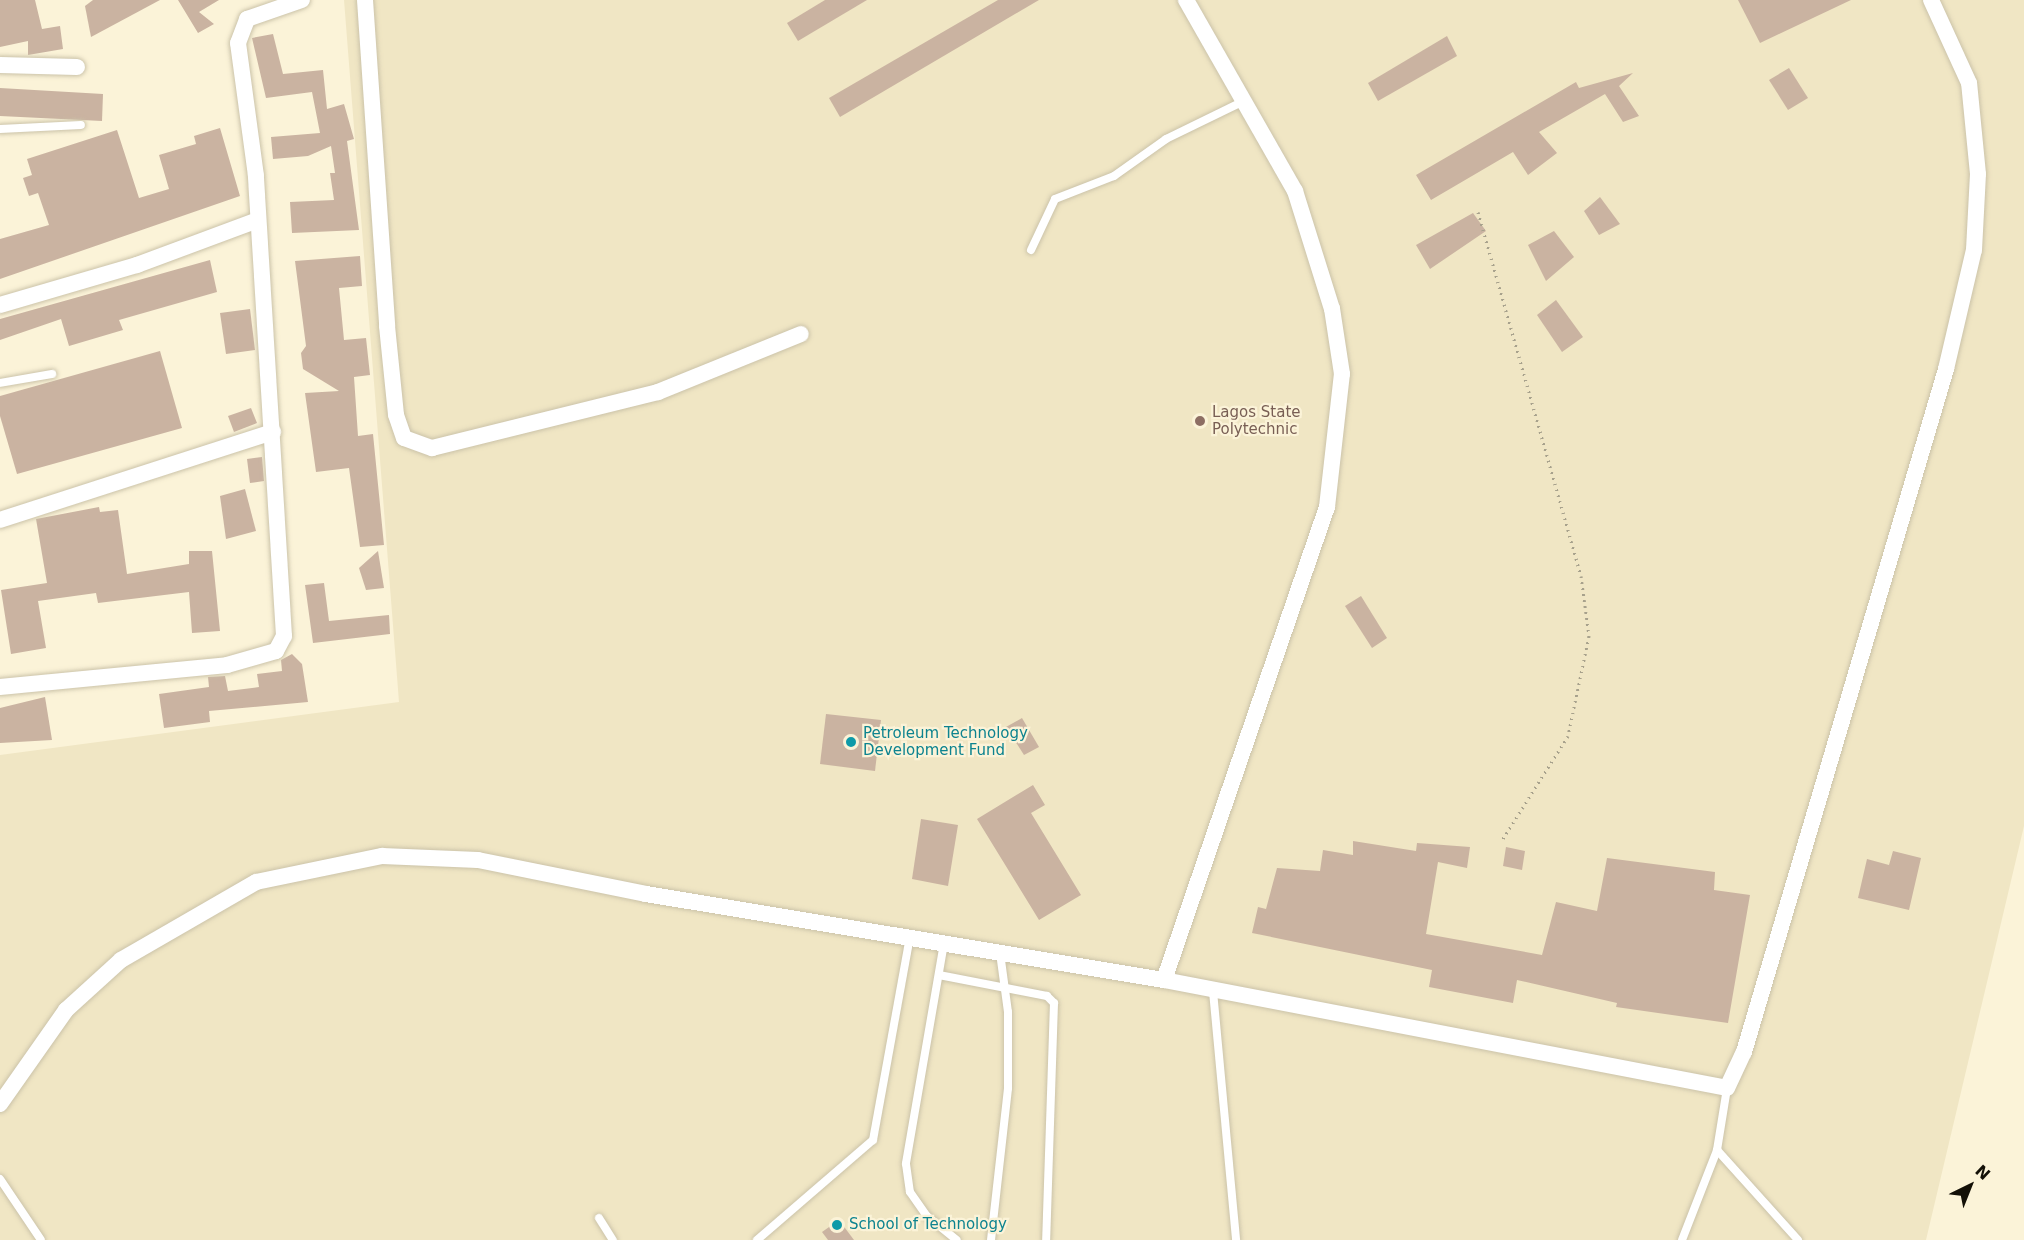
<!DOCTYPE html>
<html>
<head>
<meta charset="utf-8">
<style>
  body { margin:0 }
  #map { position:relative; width:2024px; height:1240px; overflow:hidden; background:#fbf3d8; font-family:"DejaVu Sans",sans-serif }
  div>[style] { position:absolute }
  .built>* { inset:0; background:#f0e6c4 }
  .building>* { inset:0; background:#cab3a1 }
  .path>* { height:3px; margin-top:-1.5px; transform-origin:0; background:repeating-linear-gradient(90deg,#a7a18c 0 1.5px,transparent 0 6px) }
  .roads { filter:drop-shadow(0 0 2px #cbc3a9) drop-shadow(0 0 2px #cbc3a9) }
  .lane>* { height:8px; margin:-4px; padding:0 4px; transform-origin:4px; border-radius:4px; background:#fff }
  .street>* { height:16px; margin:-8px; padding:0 8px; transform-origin:8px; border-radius:8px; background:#fff }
  .dots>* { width:16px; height:16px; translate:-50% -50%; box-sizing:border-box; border:3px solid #fbf3d8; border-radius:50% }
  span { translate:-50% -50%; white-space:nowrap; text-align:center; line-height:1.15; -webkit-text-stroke:4.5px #fbf3d8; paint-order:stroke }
  .education-label { font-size:15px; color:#785e54 }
  .left { translate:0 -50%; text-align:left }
  .culture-label { font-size:15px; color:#0d838f }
  .north { position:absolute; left:1940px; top:1156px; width:60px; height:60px; -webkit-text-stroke:4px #fbf3d8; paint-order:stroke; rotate:43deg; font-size:16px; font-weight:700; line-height:24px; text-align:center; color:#131007 }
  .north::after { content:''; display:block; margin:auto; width:21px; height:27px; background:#131007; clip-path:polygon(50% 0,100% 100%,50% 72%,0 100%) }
</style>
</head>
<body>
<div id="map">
  <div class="built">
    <i style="clip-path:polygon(344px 0,2024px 0,2024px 826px,1926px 1240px,0 1240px,0 755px,399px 702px)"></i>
  </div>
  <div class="building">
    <i style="clip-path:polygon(0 0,35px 0,42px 29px,60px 26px,63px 49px,28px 55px,28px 41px,0 47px)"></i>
    <i style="clip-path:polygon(93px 0,160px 0,91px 37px,85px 6px)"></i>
    <i style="clip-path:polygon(178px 0,219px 0,199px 12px,214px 24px,198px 33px)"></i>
    <i style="clip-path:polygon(825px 0,867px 0,798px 41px,787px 23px)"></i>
    <i style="clip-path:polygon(998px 0,1039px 0,840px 117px,829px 98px)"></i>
    <i style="clip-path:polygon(1738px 0,1851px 0,1760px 43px)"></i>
    <i style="clip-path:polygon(273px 34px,283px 74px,323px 70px,327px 109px,344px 104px,354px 139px,347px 141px,359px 230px,292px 233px,290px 202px,334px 200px,330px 173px,335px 173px,331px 146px,308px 156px,273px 159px,271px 137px,320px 133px,312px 92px,266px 98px,252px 38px)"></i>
    <i style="clip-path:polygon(1447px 36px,1457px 56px,1378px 101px,1368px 83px)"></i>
    <i style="clip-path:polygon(1789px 68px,1808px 98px,1788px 110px,1769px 80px)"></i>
    <i style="clip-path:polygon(1633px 73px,1619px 86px,1639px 116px,1623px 122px,1605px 94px,1539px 132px,1557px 153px,1528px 175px,1513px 152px,1431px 200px,1416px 175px,1576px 82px,1579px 88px)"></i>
    <i style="clip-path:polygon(0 88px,103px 94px,102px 121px,0 116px)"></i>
    <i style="clip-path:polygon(220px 128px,240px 196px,0 279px,0 239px,49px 225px,38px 193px,29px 196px,23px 178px,32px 175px,27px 159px,117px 130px,139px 198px,169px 189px,159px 155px,196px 144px,194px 136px)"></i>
    <i style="clip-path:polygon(1600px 197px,1620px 224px,1599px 235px,1584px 211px)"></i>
    <i style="clip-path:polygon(1473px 213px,1486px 231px,1430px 269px,1416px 245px)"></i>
    <i style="clip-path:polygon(1554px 231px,1574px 257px,1546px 281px,1528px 245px)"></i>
    <i style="clip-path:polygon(360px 256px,362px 286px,339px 288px,344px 340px,366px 338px,370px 375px,354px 377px,358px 436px,373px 434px,384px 545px,360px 547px,349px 468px,316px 472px,305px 393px,339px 391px,303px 369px,301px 353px,306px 346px,295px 261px)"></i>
    <i style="clip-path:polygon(210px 260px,217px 292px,119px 320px,123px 330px,69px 346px,61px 319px,0 340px,0 319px)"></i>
    <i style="clip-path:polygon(1556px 300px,1583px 337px,1562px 352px,1537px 315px)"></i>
    <i style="clip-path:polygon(250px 309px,255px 350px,226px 354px,220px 313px)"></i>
    <i style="clip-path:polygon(160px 351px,182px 428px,17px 474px,0 416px,0 396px)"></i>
    <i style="clip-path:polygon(251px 408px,257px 423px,234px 432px,228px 416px)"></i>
    <i style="clip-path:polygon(262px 457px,264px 481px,250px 483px,247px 459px)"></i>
    <i style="clip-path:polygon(245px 489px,256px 531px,226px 539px,220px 496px)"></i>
    <i style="clip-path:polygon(99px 507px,100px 512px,118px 510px,127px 574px,189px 564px,189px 551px,212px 551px,220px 631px,192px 633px,189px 592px,98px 603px,96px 593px,38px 601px,46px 648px,11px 654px,1px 590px,47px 583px,36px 519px)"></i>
    <i style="clip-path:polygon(378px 551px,384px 588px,366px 590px,359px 568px)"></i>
    <i style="clip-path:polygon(324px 583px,329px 621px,389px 615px,390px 634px,313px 643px,305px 585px)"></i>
    <i style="clip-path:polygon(1361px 596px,1387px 638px,1372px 648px,1345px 606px)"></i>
    <i style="clip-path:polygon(292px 654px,302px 664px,308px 702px,209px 711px,210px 722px,164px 728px,159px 694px,209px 687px,208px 677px,225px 676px,228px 691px,259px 687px,257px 674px,282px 671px,281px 660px)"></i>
    <i style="clip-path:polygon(45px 697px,52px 740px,0 743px,0 708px)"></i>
    <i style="clip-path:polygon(826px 714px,881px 720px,875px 771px,820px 764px)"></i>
    <i style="clip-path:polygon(1022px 718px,1039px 747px,1024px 755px,1006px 727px)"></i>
    <i style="clip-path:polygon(1033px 785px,1045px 805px,1031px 813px,1081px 895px,1039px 920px,977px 819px)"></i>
    <i style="clip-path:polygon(921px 819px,958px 825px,948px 886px,912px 879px)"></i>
    <i style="clip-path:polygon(1353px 841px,1416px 851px,1417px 843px,1470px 847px,1467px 868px,1438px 862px,1426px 934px,1542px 955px,1556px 902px,1597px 911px,1607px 858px,1715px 872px,1714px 890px,1750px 895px,1728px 1023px,1616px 1007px,1617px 1003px,1517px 980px,1513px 1003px,1429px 987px,1432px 970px,1252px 933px,1258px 907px,1266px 909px,1277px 868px,1320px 871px,1323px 850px,1353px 855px)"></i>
    <i style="clip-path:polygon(1506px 847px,1525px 851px,1522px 870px,1503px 866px)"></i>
    <i style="clip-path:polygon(1893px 851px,1921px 858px,1909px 910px,1858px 898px,1867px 859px,1889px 865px)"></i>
    <i style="clip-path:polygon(839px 1220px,854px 1240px,828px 1240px,822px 1232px)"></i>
  </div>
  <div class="path">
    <i style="left:1478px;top:212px;width:378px;rotate:74.2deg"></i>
    <i style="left:1581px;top:576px;width:61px;rotate:82.4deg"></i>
    <i style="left:1589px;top:636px;width:102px;rotate:101.9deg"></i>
    <i style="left:1568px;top:736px;width:123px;rotate:122.4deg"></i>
  </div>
  <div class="roads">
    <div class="lane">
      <i style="left:0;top:129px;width:81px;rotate:-2.8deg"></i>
      <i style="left:1031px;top:250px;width:56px;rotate:-64.8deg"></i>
      <i style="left:1055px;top:199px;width:63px;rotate:-21.3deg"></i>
      <i style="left:1114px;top:176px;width:64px;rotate:-35.4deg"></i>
      <i style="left:1166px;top:139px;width:87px;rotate:-26deg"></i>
      <i style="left:0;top:383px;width:53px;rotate:-9.8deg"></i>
      <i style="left:944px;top:943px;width:224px;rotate:99.8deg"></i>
      <i style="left:906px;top:1164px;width:28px;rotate:82deg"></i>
      <i style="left:910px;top:1192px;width:29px;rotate:55deg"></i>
      <i style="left:927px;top:1216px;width:38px;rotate:39deg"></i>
      <i style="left:939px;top:975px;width:110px;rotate:11deg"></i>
      <i style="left:1047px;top:996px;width:10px;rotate:45deg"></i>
      <i style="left:1054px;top:1003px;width:237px;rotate:91.9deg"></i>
      <i style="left:1213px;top:991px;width:250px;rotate:84.7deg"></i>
      <i style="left:1717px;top:1150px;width:121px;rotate:48deg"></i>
      <i style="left:0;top:1179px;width:73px;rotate:56.1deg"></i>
      <i style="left:599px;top:1218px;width:26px;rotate:58deg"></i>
      <i style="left:757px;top:1240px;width:153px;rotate:-40.8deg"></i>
      <i style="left:873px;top:1140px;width:206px;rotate:-79.7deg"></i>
      <i style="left:991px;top:1240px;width:153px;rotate:-83.6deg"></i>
      <i style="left:1008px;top:1088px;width:76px;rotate:-90deg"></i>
      <i style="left:1008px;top:1012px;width:60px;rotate:-97.7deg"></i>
      <i style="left:1682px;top:1240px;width:97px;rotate:-68.7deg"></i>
      <i style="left:1717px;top:1150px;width:63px;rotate:-80.8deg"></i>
    </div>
    <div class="street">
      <i style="left:365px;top:0;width:327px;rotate:86.1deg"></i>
      <i style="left:387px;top:326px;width:89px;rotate:84.2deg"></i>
      <i style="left:396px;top:415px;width:24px;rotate:71deg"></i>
      <i style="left:404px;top:438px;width:30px;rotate:20deg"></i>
      <i style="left:432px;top:448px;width:233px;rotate:-13.9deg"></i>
      <i style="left:658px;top:392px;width:154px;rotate:-22.1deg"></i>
      <i style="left:0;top:65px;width:77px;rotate:1.5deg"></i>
      <i style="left:0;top:305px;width:143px;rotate:-16.3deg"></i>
      <i style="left:137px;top:265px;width:126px;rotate:-20.4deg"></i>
      <i style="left:0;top:520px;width:287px;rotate:-17.9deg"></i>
      <i style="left:0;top:687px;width:228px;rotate:-5.5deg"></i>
      <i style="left:227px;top:665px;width:51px;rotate:-15.9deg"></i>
      <i style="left:276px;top:651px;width:17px;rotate:-62deg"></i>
      <i style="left:284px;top:636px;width:461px;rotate:-93.5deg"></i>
      <i style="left:256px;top:176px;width:134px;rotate:-97.7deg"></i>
      <i style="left:238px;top:43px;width:26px;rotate:-69deg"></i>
      <i style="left:247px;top:19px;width:58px;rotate:-19.1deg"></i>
      <i style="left:1164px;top:980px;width:500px;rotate:-70.99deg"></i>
      <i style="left:1327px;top:507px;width:134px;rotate:-83.6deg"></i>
      <i style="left:1342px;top:374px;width:66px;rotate:-98.7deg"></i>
      <i style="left:1332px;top:309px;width:124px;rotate:-107.4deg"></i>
      <i style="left:1295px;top:191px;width:220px;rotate:-119.7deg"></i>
      <i style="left:0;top:1104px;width:115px;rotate:-54.9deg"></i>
      <i style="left:66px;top:1010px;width:74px;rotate:-42.3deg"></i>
      <i style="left:121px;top:960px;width:156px;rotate:-30deg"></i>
      <i style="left:256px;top:882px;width:129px;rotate:-11.7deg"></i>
      <i style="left:382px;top:856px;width:96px;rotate:2.4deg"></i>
      <i style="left:478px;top:860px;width:171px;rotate:11.4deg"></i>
      <i style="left:646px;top:894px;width:525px;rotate:9.43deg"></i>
      <i style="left:1164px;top:980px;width:573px;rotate:10.86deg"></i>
      <i style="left:1727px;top:1088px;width:40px;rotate:-65deg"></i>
      <i style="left:1744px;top:1052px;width:712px;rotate:-73.52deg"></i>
      <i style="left:1946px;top:369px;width:122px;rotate:-76.8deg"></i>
      <i style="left:1974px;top:250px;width:76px;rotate:-87deg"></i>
      <i style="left:1978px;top:174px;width:91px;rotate:-95.6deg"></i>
      <i style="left:1969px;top:83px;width:91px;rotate:-114.6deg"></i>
    </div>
  </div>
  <div class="dots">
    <i style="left:1200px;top:421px;background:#8d6e63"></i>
    <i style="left:851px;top:742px;background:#0f9aa8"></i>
    <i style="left:837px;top:1225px;background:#0f9aa8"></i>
  </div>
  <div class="education-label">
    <span class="left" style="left:1212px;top:421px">Lagos State<br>Polytechnic</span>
  </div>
  <div class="culture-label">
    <span class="left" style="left:863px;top:742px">Petroleum Technology<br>Development Fund</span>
    <span class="left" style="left:849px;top:1225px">School of Technology</span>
  </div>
  <div class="north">N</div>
</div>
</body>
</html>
